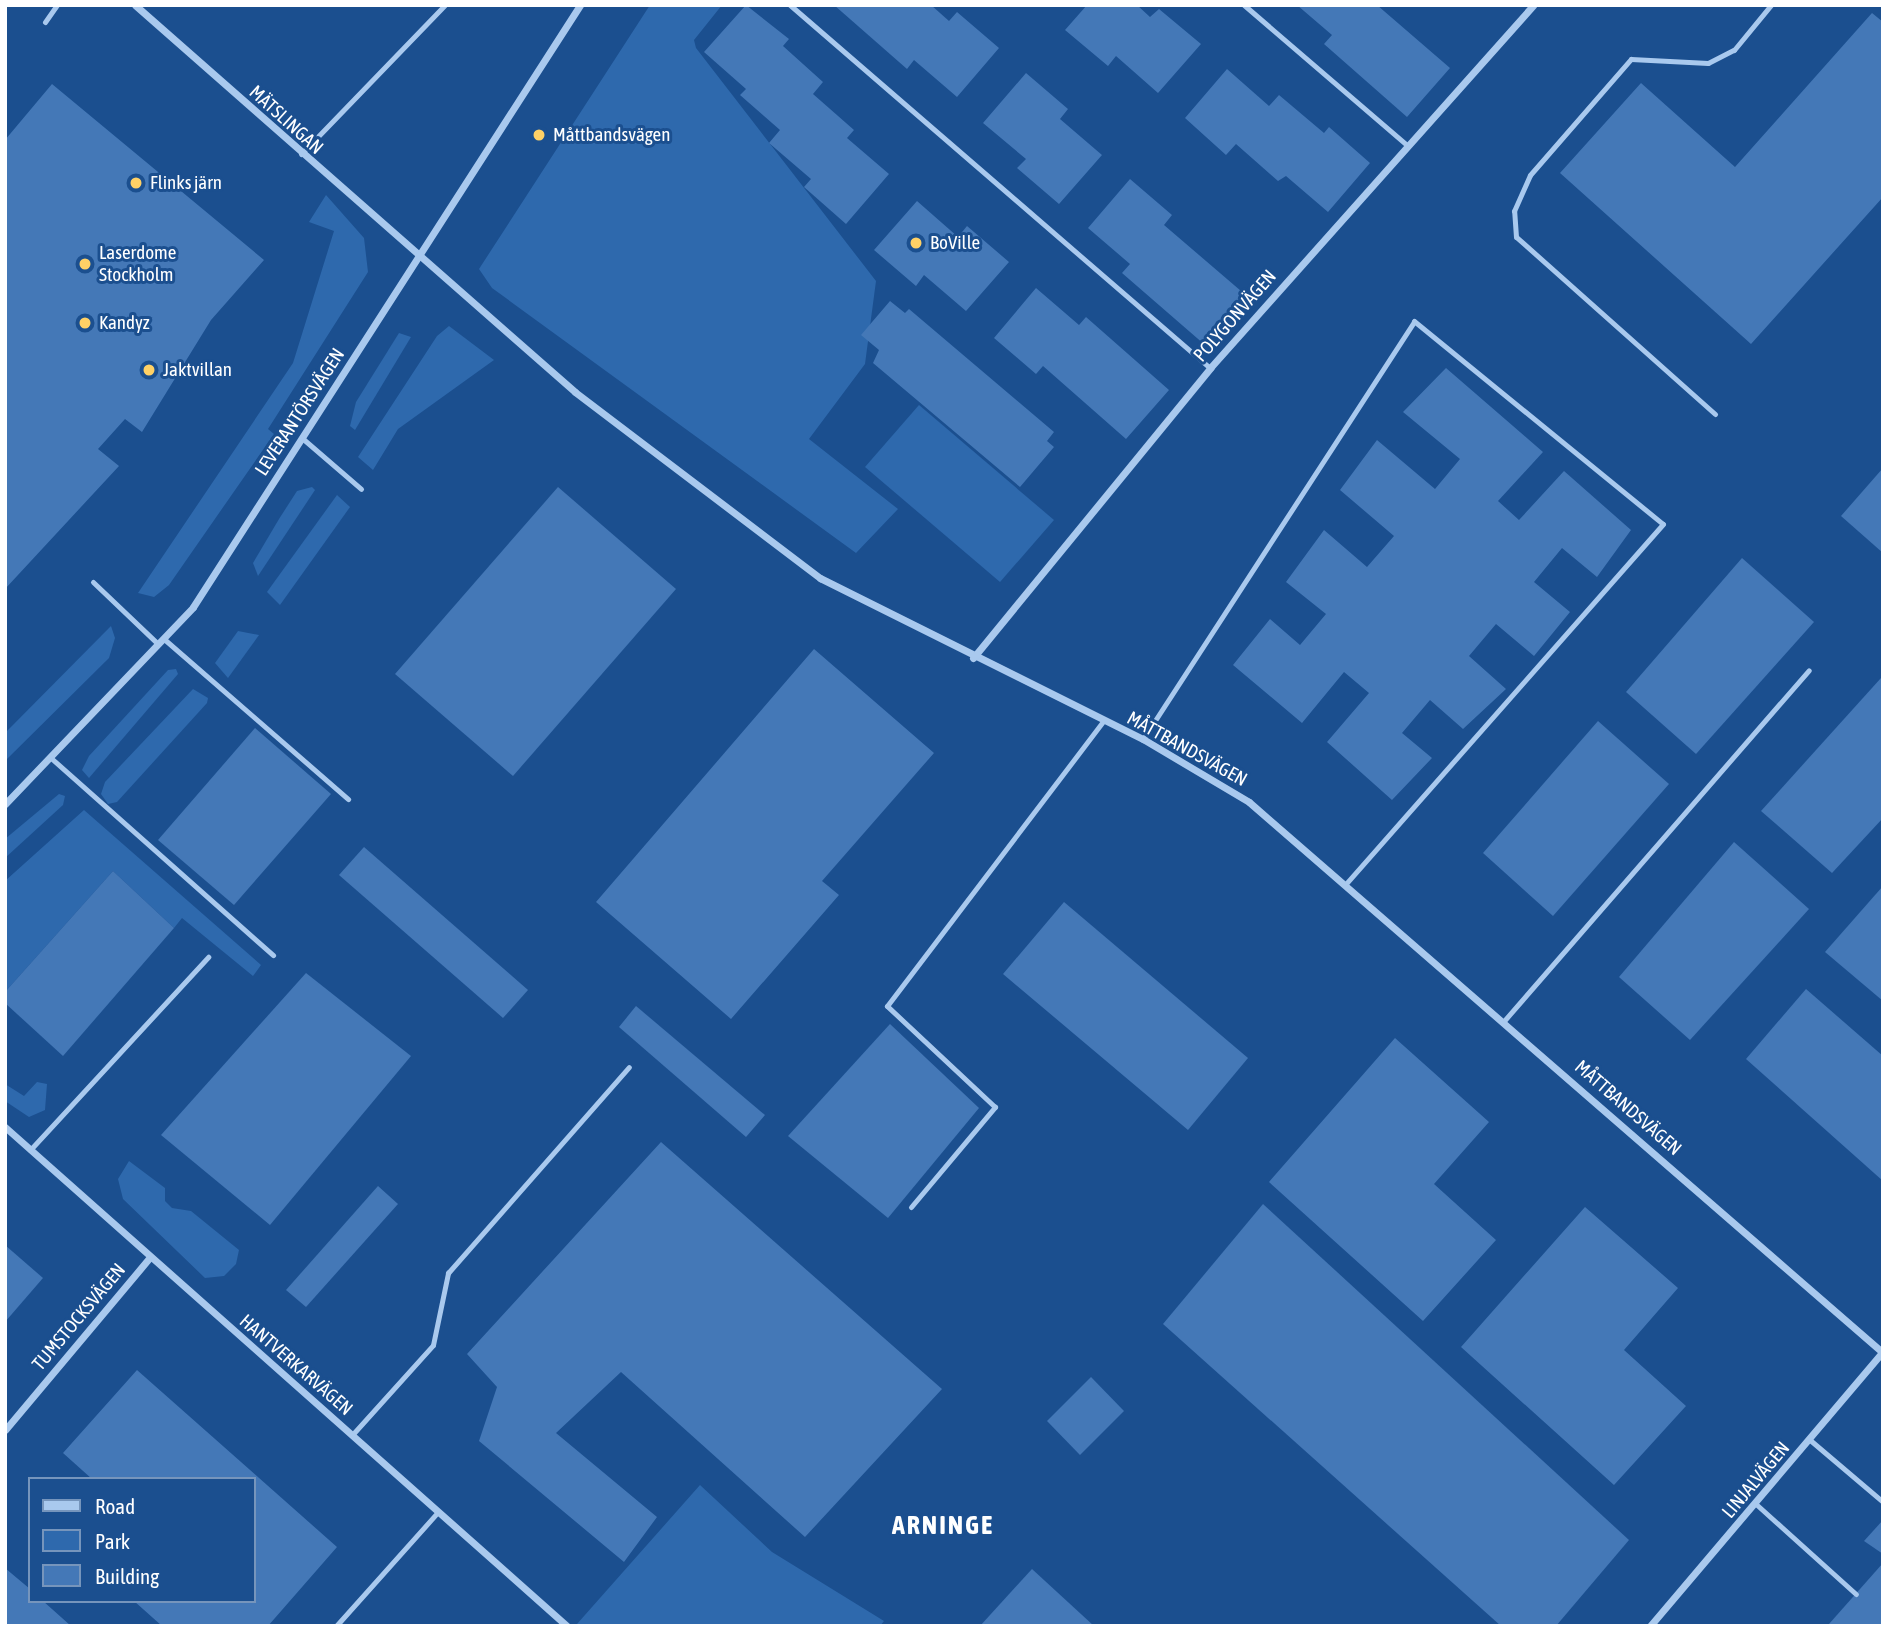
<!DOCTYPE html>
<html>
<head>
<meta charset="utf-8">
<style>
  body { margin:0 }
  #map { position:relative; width:1888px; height:1631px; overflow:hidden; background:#1b4f8f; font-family:"Asap Condensed",sans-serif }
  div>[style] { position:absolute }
  .green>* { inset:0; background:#2e69ad }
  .building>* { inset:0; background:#4478b7 }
  .lane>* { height:5px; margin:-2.5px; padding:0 2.5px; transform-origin:2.5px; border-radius:2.5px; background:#a9c9ee }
  .street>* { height:7px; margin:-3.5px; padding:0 3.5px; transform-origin:3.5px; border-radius:3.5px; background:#a9c9ee }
  .dots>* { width:19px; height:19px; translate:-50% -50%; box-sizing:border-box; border:4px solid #1b4f8f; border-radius:50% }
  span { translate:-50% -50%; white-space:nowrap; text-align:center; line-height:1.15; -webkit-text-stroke:6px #1b4f8f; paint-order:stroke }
  .street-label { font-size:19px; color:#fff }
  .poi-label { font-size:19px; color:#fff }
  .left { translate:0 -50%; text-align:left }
  .district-label { font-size:26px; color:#fff; font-weight:700; letter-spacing:2px }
  .frame { position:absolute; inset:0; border:7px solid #fff; pointer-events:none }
  .legend { position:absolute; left:28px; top:1477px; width:228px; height:126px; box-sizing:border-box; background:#1b4f8f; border:2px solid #7695bc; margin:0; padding:9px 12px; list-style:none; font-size:21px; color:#fff }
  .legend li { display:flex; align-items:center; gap:14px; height:35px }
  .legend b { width:35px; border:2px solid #7695bc }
</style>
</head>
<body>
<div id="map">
  <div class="green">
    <i style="clip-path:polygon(650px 5px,722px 5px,694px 40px,696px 48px,876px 281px,865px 364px,809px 439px,898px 509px,856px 553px,492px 288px,479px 269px)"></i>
    <i style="clip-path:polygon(326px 195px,364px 238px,368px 272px,268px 429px,274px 434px,169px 585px,154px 597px,138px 593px,293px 363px,334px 231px,309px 222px)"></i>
    <i style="clip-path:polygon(449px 326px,494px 360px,398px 429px,373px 470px,358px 457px,437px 336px)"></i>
    <i style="clip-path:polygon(399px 333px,411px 337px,355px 430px,350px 426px,356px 402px)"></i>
    <i style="clip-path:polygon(919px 405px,1054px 520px,1000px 582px,865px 467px)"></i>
    <i style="clip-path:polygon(312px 487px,315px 490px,258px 576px,253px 563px,279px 519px,297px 491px)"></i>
    <i style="clip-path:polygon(337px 495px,350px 507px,280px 605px,267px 592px)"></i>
    <i style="clip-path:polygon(111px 626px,115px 638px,109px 658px,5px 761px,5px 733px)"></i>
    <i style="clip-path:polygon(238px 631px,259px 635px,228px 678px,215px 663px)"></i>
    <i style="clip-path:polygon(176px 669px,178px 674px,89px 778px,82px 770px,89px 756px,168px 670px)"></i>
    <i style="clip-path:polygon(193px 689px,208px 698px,207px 703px,117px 802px,108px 804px,101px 794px,105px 782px)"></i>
    <i style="clip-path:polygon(59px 794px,65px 796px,63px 805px,5px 858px,5px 839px)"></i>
    <i style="clip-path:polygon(84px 810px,261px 965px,253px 976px,182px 918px,174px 928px,113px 871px,5px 992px,5px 881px)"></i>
    <i style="clip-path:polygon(37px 1082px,47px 1084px,45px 1110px,29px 1117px,5px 1101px,5px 1084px,24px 1096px)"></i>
    <i style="clip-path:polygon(129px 1161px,165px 1188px,165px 1201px,172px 1208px,191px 1211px,239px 1250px,236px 1264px,224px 1276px,205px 1278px,123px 1199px,118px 1179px)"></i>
    <i style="clip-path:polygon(700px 1485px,772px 1552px,884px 1621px,880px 1626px,577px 1624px)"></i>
  </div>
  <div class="building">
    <i style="clip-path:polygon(746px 5px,789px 39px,783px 46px,823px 82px,813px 94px,854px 130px,847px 138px,889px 174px,846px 224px,804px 187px,811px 179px,769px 143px,780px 130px,740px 95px,746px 89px,704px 52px)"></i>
    <i style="clip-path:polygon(834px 5px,931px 5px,949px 21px,957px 12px,999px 48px,957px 97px,914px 60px,907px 69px)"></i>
    <i style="clip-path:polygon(1087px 5px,1137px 5px,1150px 17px,1159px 9px,1201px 44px,1158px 93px,1116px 56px,1108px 66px,1065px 30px)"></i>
    <i style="clip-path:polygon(1297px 5px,1377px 5px,1450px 68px,1407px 117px,1324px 44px,1332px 35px)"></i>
    <i style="clip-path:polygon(1872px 13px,1883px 22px,1883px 197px,1751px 344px,1560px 173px,1641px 83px,1735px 167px)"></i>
    <i style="clip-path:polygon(1227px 69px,1269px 106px,1279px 95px,1324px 133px,1329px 127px,1370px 163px,1328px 212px,1286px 176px,1278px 181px,1236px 144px,1226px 155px,1185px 118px)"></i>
    <i style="clip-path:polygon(1026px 73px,1068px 109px,1060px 119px,1102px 155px,1059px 204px,1017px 168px,1026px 159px,983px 123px)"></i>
    <i style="clip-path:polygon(52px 84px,264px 260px,211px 320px,142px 432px,125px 419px,98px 449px,119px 466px,5px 589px,5px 140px)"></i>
    <i style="clip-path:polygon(1130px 179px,1172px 215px,1164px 225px,1248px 297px,1205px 345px,1122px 273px,1130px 264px,1088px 228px)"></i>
    <i style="clip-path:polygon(917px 201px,958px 237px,967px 226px,1009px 262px,966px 311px,924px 275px,916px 286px,874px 250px)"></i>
    <i style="clip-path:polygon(1036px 288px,1079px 325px,1086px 317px,1169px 390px,1126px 439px,1043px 366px,1036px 374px,994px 338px)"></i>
    <i style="clip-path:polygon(890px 301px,905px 313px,909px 309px,1054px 432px,1047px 441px,1054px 447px,1020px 487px,873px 363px,879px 350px,861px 335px)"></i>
    <i style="clip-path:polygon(1446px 368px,1543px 452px,1498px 501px,1519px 520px,1564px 471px,1631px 530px,1597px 577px,1562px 548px,1534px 582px,1570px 612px,1534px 656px,1496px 624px,1469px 656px,1506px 689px,1463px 729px,1430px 700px,1402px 733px,1432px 758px,1392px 800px,1327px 742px,1369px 693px,1344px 672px,1302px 723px,1233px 665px,1270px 619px,1300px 645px,1326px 614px,1286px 582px,1324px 530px,1367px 567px,1394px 536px,1340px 490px,1377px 440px,1435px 489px,1460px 459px,1403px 412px)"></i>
    <i style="clip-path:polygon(1883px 468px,1883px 553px,1841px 516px)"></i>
    <i style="clip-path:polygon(558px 487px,676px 589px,513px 776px,395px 674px)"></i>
    <i style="clip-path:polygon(1742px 558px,1814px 622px,1696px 754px,1626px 692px)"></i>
    <i style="clip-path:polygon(814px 649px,934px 753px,822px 881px,839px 895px,731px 1019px,596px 902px)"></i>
    <i style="clip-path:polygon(1881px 678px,1883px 818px,1832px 873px,1761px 811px)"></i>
    <i style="clip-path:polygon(1598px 721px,1669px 784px,1553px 916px,1483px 853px)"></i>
    <i style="clip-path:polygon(255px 728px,331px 794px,234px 905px,158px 840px)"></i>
    <i style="clip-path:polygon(1734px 842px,1809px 909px,1690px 1040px,1619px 977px)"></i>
    <i style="clip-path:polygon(364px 847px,528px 990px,503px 1018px,339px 875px)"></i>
    <i style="clip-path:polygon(113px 871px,174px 928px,63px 1056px,5px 1003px,5px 992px)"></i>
    <i style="clip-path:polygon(1883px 886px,1883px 1001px,1825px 952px)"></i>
    <i style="clip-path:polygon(1064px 902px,1248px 1058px,1188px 1130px,1003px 974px)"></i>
    <i style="clip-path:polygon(306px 973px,411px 1056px,270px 1225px,161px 1135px)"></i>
    <i style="clip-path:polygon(1806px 989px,1883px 1056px,1883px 1181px,1746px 1059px)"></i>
    <i style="clip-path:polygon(636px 1006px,765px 1115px,746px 1137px,619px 1027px)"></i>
    <i style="clip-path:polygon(890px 1024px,979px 1108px,888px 1218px,788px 1136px)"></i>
    <i style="clip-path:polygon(1395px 1038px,1489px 1122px,1434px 1184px,1496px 1240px,1423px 1321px,1269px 1182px)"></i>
    <i style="clip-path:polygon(661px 1142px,942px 1389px,805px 1537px,621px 1372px,556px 1433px,657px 1517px,624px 1562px,479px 1441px,497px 1387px,467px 1354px)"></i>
    <i style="clip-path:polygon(378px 1186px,398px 1204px,306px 1307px,286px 1290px)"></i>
    <i style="clip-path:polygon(1263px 1204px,1629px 1540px,1556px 1626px,1501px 1626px,1163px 1324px)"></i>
    <i style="clip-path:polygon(1585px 1207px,1678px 1288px,1624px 1350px,1686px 1406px,1614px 1485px,1461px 1347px)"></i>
    <i style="clip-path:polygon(5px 1245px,43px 1278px,5px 1322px)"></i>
    <i style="clip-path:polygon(137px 1370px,337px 1547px,268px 1626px,162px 1626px,134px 1601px,254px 1601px,254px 1479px,92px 1479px,63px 1453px)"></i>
    <i style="clip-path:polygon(1091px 1377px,1124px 1411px,1080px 1455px,1047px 1421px)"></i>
    <i style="clip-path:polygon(1883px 1520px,1883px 1554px,1864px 1541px)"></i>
    <i style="clip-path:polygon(1883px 1563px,1883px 1626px,1830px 1626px,1829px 1624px)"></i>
    <i style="clip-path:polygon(5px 1568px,30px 1589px,30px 1601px,43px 1601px,71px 1626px,5px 1626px)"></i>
    <i style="clip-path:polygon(1032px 1569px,1094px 1626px,980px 1626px)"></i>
  </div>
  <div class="lane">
    <i style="left:790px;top:5px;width:555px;rotate:40.84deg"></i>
    <i style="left:1244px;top:5px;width:215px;rotate:40.7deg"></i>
    <i style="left:45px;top:22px;width:21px;rotate:-55deg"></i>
    <i style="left:301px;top:154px;width:207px;rotate:-46deg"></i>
    <i style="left:1715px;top:414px;width:266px;rotate:-138.3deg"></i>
    <i style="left:1516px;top:237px;width:26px;rotate:-94deg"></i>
    <i style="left:1514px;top:211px;width:39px;rotate:-66deg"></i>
    <i style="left:1530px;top:175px;width:154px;rotate:-49deg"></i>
    <i style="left:1631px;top:59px;width:77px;rotate:3deg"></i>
    <i style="left:1708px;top:63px;width:29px;rotate:-27deg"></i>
    <i style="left:1734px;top:50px;width:58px;rotate:-50.6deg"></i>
    <i style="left:302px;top:438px;width:78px;rotate:40.8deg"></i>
    <i style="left:93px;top:582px;width:90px;rotate:43.6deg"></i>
    <i style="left:164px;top:639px;width:244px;rotate:41deg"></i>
    <i style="left:1143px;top:739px;width:498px;rotate:-57deg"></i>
    <i style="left:1414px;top:321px;width:321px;rotate:39.2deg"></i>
    <i style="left:1663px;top:524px;width:481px;rotate:131.4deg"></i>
    <i style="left:51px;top:758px;width:297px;rotate:41.6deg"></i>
    <i style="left:1503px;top:1022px;width:466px;rotate:-49deg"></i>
    <i style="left:30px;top:1150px;width:263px;rotate:-47.3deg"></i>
    <i style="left:911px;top:1207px;width:131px;rotate:-50deg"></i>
    <i style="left:995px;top:1107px;width:148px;rotate:-136.9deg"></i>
    <i style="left:887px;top:1006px;width:358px;rotate:-52.8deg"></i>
    <i style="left:352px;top:1435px;width:121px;rotate:-48deg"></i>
    <i style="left:433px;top:1345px;width:74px;rotate:-78.2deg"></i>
    <i style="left:448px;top:1273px;width:274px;rotate:-48.7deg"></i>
    <i style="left:1810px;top:1440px;width:96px;rotate:40.3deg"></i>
    <i style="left:1757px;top:1505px;width:133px;rotate:42deg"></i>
    <i style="left:336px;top:1626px;width:153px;rotate:-48.2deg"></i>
  </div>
  <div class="street">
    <i style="left:135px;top:5px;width:586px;rotate:41.33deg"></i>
    <i style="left:575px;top:392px;width:308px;rotate:37.2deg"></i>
    <i style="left:820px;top:578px;width:361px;rotate:26.5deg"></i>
    <i style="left:1143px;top:739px;width:123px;rotate:30.7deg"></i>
    <i style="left:1249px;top:802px;width:840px;rotate:40.99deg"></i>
    <i style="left:973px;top:658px;width:375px;rotate:-50.7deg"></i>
    <i style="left:1210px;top:368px;width:486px;rotate:-48.3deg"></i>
    <i style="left:5px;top:804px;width:272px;rotate:-46.3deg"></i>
    <i style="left:193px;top:607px;width:716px;rotate:-57.26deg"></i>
    <i style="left:5px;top:1127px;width:752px;rotate:41.6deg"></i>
    <i style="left:5px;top:1430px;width:226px;rotate:-50deg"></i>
    <i style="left:1650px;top:1626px;width:360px;rotate:-49.7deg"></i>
  </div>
  <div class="dots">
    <i style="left:539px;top:135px;background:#ffd166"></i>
    <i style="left:136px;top:183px;background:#ffd166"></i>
    <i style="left:916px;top:243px;background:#ffd166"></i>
    <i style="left:85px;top:264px;background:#ffd166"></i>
    <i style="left:85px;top:323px;background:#ffd166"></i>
    <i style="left:149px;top:370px;background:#ffd166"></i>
  </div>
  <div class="street-label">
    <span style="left:286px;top:120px;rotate:42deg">MÄTSLINGAN</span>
    <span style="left:1235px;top:316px;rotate:-49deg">POLYGONVÄGEN</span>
    <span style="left:300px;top:412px;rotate:-57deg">LEVERANTÖRSVÄGEN</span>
    <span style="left:1187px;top:749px;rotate:29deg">MÅTTBANDSVÄGEN</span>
    <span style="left:1628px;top:1108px;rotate:41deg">MÅTTBANDSVÄGEN</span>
    <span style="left:79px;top:1317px;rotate:-50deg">TUMSTOCKSVÄGEN</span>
    <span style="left:296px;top:1365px;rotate:41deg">HANTVERKARVÄGEN</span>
    <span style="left:1756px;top:1480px;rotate:-50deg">LINJALVÄGEN</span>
  </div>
  <div class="poi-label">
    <span class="left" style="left:553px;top:135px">Måttbandsvägen</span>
    <span class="left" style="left:150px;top:183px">Flinks järn</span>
    <span class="left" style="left:930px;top:243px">BoVille</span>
    <span class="left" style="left:99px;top:264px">Laserdome<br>Stockholm</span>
    <span class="left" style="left:99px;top:323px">Kandyz</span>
    <span class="left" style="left:163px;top:370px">Jaktvillan</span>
  </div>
  <div class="district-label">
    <span style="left:943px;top:1526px">ARNINGE</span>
  </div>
  <div class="frame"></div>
  <ul class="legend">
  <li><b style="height:9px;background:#a9c9ee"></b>Road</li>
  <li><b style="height:19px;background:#2e69ad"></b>Park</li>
  <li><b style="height:19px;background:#4478b7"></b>Building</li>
  </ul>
</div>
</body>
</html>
